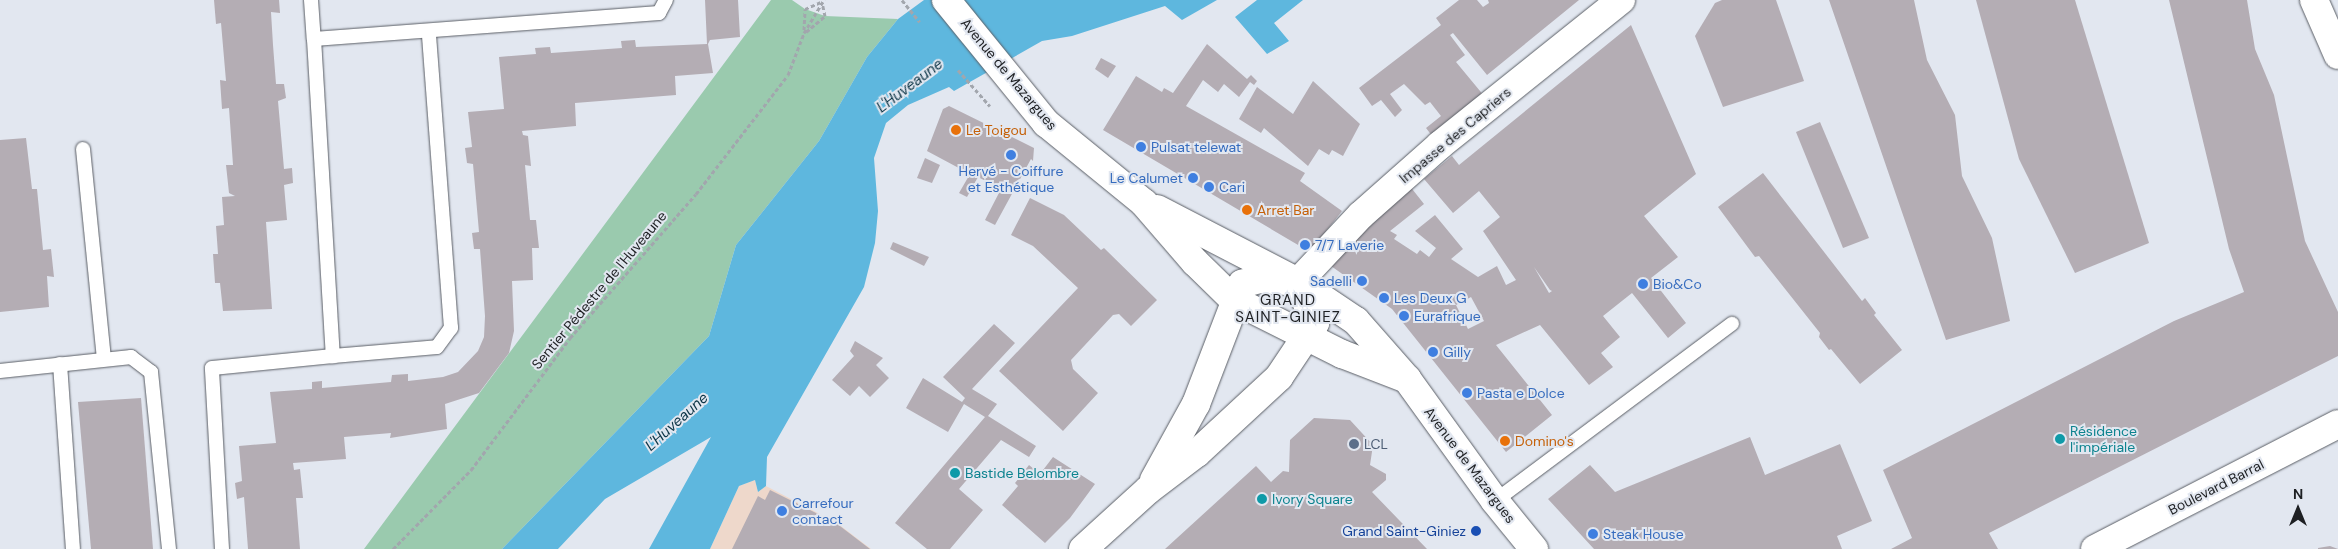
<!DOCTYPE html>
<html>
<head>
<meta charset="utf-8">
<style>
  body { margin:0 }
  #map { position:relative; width:2338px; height:549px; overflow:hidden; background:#e2e7f0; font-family:"DM Sans",sans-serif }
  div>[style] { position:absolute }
  .commercial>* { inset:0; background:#eed8cb }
  .green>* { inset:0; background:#9acaae }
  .water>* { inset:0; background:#5eb7de }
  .building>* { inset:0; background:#b4adb4 }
  .path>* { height:3px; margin-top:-1.5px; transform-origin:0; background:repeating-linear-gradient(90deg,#a2a6ad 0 4px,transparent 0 6.5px) }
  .roads { filter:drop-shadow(0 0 1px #5a5e65) drop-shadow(0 0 1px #5a5e65) }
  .service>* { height:14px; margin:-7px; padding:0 7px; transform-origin:7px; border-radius:7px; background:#fff }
  .minor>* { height:28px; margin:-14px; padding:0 14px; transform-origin:14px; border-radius:14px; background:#fff }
  .tertiary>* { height:28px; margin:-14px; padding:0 14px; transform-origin:14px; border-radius:14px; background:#fff }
  .dots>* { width:14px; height:14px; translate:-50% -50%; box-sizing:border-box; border:2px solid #e2e7f0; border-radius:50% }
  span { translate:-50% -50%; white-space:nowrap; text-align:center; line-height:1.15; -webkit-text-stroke:4px #e2e7f0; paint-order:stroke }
  .street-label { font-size:14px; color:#1e2023 }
  .food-label { font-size:14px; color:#c56008 }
  .left { translate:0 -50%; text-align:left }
  .shop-label { font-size:14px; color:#366cbe }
  .right { translate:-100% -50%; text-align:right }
  .culture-label { font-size:14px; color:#0d838f }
  .service-label { font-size:14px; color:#4e5e75 }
  .transit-label { font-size:14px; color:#164399 }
  .water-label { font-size:15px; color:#0c3546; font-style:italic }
  .neighbourhood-label { font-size:15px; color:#1e2023; letter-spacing:1px }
  .north { position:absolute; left:2273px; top:484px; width:50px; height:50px; -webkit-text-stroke:4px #e2e7f0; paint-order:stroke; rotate:0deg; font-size:14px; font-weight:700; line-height:20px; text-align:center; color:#1e2023 }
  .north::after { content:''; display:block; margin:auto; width:18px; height:22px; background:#1e2023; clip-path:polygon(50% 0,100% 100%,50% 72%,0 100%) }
</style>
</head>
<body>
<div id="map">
  <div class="commercial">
    <i style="clip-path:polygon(755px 480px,758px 492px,766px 486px,837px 523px,871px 549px,710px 549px,739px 486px)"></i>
  </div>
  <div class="green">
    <i style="clip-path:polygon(771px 0,792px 0,805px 9px,825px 16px,898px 19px,867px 57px,819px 141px,736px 245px,709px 336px,502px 549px,364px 549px)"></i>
  </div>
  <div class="water">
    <i style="clip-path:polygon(924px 0,1217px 0,1182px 20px,1165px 6px,1072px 36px,1042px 41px,954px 91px,949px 87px,908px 105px,886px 123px,874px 158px,878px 211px,875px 243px,864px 287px,767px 457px,766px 486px,758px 492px,755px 480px,739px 486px,710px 549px,649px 549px,711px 437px,605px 499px,558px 549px,502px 549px,709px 336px,736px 245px,819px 141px,867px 57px,898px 19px)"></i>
    <i style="clip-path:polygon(1257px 0,1303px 0,1274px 23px,1289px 41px,1267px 54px,1235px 17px)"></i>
  </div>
  <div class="building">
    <i style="clip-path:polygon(214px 0,279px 0,280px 13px,271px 12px,273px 45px,276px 84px,284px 84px,286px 98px,278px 101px,284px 169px,292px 168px,293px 183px,284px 185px,287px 220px,266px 222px,272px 309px,223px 311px,220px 283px,215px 283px,213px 254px,218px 254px,216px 226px,224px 225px,222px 197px,235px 196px,229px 193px,226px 165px,233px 165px,229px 108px,222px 109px,220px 80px,226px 81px,221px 23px,216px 24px)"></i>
    <i style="clip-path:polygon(705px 0,738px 0,740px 37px,710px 40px,708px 44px,713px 73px,675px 76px,676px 95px,575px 103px,576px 126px,522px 131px,523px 135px,528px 136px,531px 166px,525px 165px,530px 220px,536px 220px,539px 248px,532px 248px,533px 280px,512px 281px,514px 331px,509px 353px,479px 393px,445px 404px,447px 429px,390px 438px,391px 433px,344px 437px,346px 459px,293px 463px,294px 470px,300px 469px,303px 498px,296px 498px,300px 549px,248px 549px,244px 497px,237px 499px,235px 483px,242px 481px,239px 446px,276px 443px,270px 392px,312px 389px,312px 382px,322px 381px,322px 388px,391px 382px,392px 375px,408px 374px,408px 381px,443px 377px,458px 372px,478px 351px,484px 337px,485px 316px,480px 249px,474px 249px,472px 233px,479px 232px,473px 164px,467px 163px,465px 148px,472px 147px,468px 112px,504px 109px,499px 57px,536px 54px,535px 48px,550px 47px,551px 53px,622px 48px,621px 41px,635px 40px,636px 47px,707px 44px)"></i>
    <i style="clip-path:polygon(1459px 0,1477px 0,1483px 7px,1489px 3px,1488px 0,1579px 0,1487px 75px,1453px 33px,1450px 35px,1465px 55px,1456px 62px,1485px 97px,1436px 141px,1426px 128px,1441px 116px,1430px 102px,1425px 105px,1404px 84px,1390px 94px,1402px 110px,1395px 117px,1381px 100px,1372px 106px,1359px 88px,1441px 25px,1436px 18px)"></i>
    <i style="clip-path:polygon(1722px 0,1776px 0,1804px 81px,1723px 107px,1695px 36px,1715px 3px)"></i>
    <i style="clip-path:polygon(1829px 0,1914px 0,1927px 60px,1955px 115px,1962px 176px,1992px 238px,2010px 321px,1946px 340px)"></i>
    <i style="clip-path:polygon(1976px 0,2075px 0,2149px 243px,2075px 273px,2019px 159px)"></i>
    <i style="clip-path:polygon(2169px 0,2247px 0,2255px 49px,2274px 95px,2305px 241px,2338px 312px,2338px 356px,1989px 533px,1998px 549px,1891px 549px,1912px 538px,1883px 470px,2174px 321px,2244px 292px,2229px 249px)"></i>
    <i style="clip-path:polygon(evenodd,1631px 25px,1696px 174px,1644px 216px,1678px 257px,1651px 278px,1686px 323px,1668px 338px,1632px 293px,1603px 316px,1620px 337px,1601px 353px,1613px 367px,1589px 385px,1540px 325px,1496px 345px,1552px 415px,1506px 452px,1392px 309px,1331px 266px,1366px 220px,1409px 185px,1424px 204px,1390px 231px,1397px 235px,1394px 239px,1417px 254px,1420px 250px,1429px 257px,1436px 248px,1415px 231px,1435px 215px,1463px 249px,1451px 259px,1478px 277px,1497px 266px,1506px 285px,1516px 280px,1483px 231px,1500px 217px,1479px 191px,1453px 213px,1424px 179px,1452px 156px,1459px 165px,1631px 25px,1534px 267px,1550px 290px,1552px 291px,1549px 293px,1534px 267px,1631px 25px,1471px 297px,1484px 321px,1468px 329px,1456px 305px,1471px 297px)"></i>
    <i style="clip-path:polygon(1207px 44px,1247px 79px,1251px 75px,1257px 81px,1254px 85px,1250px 82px,1239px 97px,1224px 84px,1218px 92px,1203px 80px,1186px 106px,1305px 173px,1300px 181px,1342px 211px,1310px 252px,1103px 130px,1136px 76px,1162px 92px,1164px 88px,1173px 93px)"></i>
    <i style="clip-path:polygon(1101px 58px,1116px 66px,1108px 78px,1095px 69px)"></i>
    <i style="clip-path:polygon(1313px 81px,1360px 124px,1343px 156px,1332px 150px,1329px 155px,1319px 149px,1308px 166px,1264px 128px,1261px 133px,1239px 119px,1257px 87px,1293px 114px)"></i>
    <i style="clip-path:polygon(949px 106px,1034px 148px,1033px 161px,1031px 159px,995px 225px,985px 220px,1001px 189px,978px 177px,967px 197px,959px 193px,970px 174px,927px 151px,943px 109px)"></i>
    <i style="clip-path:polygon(1820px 122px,1869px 238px,1843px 248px,1796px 132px)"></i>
    <i style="clip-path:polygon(26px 138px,32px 189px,37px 189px,43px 250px,51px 249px,54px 277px,47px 276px,49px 307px,0 312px,0 140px)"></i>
    <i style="clip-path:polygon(925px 158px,940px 165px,932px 183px,917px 178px)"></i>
    <i style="clip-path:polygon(1763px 173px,1862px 301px,1865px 298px,1876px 313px,1874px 315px,1902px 350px,1860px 384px,1831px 349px,1829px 350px,1819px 337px,1820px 333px,1759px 256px,1755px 257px,1718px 207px)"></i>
    <i style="clip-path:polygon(1030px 198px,1064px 215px,1101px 250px,1104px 248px,1157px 300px,1131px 326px,1119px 314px,1113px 315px,1071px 360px,1073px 369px,1098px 393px,1063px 431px,999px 371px,1078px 288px,1033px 246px,1011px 235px)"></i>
    <i style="clip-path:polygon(893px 242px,929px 257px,924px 266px,890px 249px)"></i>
    <i style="clip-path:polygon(994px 324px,1015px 343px,972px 389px,997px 404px,988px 416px,1036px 446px,1029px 457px,1001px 440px,959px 489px,983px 510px,950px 549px,927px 549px,895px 523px,985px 417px,964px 404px,948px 432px,906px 408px,923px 378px,962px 402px,965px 398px,943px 377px)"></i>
    <i style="clip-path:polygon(855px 341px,883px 358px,876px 365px,889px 378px,870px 397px,859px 386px,850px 396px,832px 380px,854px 356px,850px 351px)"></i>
    <i style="clip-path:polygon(141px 398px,153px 549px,91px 549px,78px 402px)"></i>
    <i style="clip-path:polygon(1314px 418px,1350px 420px,1373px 445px,1370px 465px,1386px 474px,1386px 480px,1372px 492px,1427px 549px,1165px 549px,1256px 466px,1271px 482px,1283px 471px,1289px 472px,1290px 440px)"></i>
    <i style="clip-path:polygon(1750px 437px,1765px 475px,1840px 444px,1872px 521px,1837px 536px,1842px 549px,1594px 549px,1548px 499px,1590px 465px,1615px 492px)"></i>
    <i style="clip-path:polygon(1053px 457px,1095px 484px,1070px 518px,1045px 543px,1002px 505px,1018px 486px,1015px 483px,1029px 465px,1040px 474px)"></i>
    <i style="clip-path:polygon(770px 490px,836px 523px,870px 549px,732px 549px,758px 496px,765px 500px)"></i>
    <i style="clip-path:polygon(2330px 546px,2338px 549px,2318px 549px,2318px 548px)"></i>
  </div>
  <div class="path">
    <i style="left:902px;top:0;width:28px;rotate:51deg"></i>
    <i style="left:804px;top:30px;width:21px;rotate:-87deg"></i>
    <i style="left:805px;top:9px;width:17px;rotate:-24deg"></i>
    <i style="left:806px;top:32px;width:25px;rotate:-40deg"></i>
    <i style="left:825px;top:16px;width:14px;rotate:-102deg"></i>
    <i style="left:958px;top:70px;width:48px;rotate:48.4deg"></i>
    <i style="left:393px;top:549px;width:111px;rotate:-45.4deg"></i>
    <i style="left:471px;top:470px;width:165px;rotate:-53.1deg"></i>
    <i style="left:570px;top:338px;width:191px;rotate:-48.8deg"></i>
    <i style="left:696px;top:194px;width:150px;rotate:-52.3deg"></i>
    <i style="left:788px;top:75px;width:45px;rotate:-69.1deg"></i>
    <i style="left:804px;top:33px;width:39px;rotate:-59deg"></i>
  </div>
  <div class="roads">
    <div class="service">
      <i style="left:311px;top:0;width:39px;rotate:86deg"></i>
      <i style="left:314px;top:39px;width:346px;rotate:-4.3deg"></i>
      <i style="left:659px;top:13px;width:15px;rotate:-62deg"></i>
      <i style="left:314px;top:39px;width:318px;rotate:86.6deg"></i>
      <i style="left:333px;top:356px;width:104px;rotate:-4.9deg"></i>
      <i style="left:437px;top:347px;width:24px;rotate:-54deg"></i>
      <i style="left:451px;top:328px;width:297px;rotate:-94.3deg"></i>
      <i style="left:83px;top:149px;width:210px;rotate:84.3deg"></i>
      <i style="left:60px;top:364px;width:185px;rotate:86deg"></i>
      <i style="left:0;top:371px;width:132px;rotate:-6.1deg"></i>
      <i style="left:131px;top:357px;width:25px;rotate:37deg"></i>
      <i style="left:151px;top:372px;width:178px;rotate:84.2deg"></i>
      <i style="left:1495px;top:501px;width:296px;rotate:-36.8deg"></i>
      <i style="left:222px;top:549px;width:181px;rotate:-93.2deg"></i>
      <i style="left:212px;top:368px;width:122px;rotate:-5.7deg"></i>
    </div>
    <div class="minor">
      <i style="left:2314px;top:0;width:60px;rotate:66.4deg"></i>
      <i style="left:1298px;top:282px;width:92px;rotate:-46.8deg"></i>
      <i style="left:1361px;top:215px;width:106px;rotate:-41.5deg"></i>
      <i style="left:1440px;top:145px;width:232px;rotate:-38.7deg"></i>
    </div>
    <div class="tertiary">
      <i style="left:946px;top:0;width:159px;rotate:50.9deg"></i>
      <i style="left:1046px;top:123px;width:127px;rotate:39.2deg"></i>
      <i style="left:1144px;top:203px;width:78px;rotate:49.2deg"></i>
      <i style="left:1195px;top:262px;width:54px;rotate:44.3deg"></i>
      <i style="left:1234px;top:300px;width:121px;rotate:26.6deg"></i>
      <i style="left:1342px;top:354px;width:70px;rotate:21deg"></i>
      <i style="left:1157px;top:209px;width:159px;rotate:27.4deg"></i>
      <i style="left:1298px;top:282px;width:70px;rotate:33.9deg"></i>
      <i style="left:1356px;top:321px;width:77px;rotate:48.7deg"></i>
      <i style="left:1407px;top:379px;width:150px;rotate:54.2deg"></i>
      <i style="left:1495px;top:501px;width:62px;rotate:50.9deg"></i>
      <i style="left:1154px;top:480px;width:87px;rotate:-61.1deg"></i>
      <i style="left:1196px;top:404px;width:129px;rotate:-69deg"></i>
      <i style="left:1242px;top:284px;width:18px;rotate:-16deg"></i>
      <i style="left:1259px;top:279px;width:31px;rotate:4deg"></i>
      <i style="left:1083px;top:549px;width:88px;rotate:-42.2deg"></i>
      <i style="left:1148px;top:490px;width:61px;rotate:-37.1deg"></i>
      <i style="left:1197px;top:453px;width:112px;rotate:-42.8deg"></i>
      <i style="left:1279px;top:377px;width:65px;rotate:-56.3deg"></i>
      <i style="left:1315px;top:323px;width:44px;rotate:-112.5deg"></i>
      <i style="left:2095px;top:549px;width:273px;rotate:-27.2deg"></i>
    </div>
  </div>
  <div class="dots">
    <i style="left:956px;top:130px;background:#e8710a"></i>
    <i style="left:1141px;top:147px;background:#3f7fe0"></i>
    <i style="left:1011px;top:155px;background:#3f7fe0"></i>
    <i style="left:1193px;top:178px;background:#3f7fe0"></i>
    <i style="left:1209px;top:187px;background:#3f7fe0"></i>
    <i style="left:1247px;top:210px;background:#e8710a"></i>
    <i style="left:1305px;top:245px;background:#3f7fe0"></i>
    <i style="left:1362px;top:281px;background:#3f7fe0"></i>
    <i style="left:1643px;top:284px;background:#3f7fe0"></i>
    <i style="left:1384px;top:298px;background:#3f7fe0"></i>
    <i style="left:1404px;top:316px;background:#3f7fe0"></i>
    <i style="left:1433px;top:352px;background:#3f7fe0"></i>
    <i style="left:1467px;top:393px;background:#3f7fe0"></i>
    <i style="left:2060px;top:439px;background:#0f9aa8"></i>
    <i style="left:1505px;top:441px;background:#e8710a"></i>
    <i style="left:1354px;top:444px;background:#5c6f8a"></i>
    <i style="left:955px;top:473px;background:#0f9aa8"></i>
    <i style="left:1262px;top:499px;background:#0f9aa8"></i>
    <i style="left:782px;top:511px;background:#3f7fe0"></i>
    <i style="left:1476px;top:531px;background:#1a4fb4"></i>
    <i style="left:1593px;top:534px;background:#3f7fe0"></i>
  </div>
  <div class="street-label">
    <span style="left:1009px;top:74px;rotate:50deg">Avenue de Mazargues</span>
    <span style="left:1455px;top:135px;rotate:-40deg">Impasse des Capriers</span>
    <span style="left:599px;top:290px;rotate:-50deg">Sentier Pédestre de l'Huveaune</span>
    <span style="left:1470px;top:465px;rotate:53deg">Avenue de Mazargues</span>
    <span style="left:2216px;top:487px;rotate:-27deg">Boulevard Barral</span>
  </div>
  <div class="food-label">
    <span class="left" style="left:966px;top:130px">Le Toigou</span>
    <span class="left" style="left:1257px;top:210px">Arret Bar</span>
    <span class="left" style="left:1515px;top:441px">Domino's</span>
  </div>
  <div class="shop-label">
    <span class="left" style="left:1151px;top:147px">Pulsat telewat</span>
    <span style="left:1011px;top:179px">Hervé - Coiffure<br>et Esthétique</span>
    <span class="right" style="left:1183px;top:178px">Le Calumet</span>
    <span class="left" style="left:1219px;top:187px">Cari</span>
    <span class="left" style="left:1315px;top:245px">7/7 Laverie</span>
    <span class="right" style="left:1352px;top:281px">Sadelli</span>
    <span class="left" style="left:1653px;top:284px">Bio&amp;Co</span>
    <span class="left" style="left:1394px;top:298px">Les Deux G</span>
    <span class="left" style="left:1414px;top:316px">Eurafrique</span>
    <span class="left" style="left:1443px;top:352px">Gilly</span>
    <span class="left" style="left:1477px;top:393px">Pasta e Dolce</span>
    <span class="left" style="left:792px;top:511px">Carrefour<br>contact</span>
    <span class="left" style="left:1603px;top:534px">Steak House</span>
  </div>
  <div class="culture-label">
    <span class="left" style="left:2070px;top:439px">Résidence<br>l'impériale</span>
    <span class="left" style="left:965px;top:473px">Bastide Belombre</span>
    <span class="left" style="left:1272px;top:499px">Ivory Square</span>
  </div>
  <div class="service-label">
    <span class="left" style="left:1364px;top:444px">LCL</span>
  </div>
  <div class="transit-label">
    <span class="right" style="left:1466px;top:531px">Grand Saint-Giniez</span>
  </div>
  <div class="water-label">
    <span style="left:910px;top:86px;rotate:-37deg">L'Huveaune</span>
    <span style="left:677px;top:422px;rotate:-42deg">L'Huveaune</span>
  </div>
  <div class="neighbourhood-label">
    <span style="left:1288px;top:309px">GRAND<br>SAINT-GINIEZ</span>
  </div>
  <div class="north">N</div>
</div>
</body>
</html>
